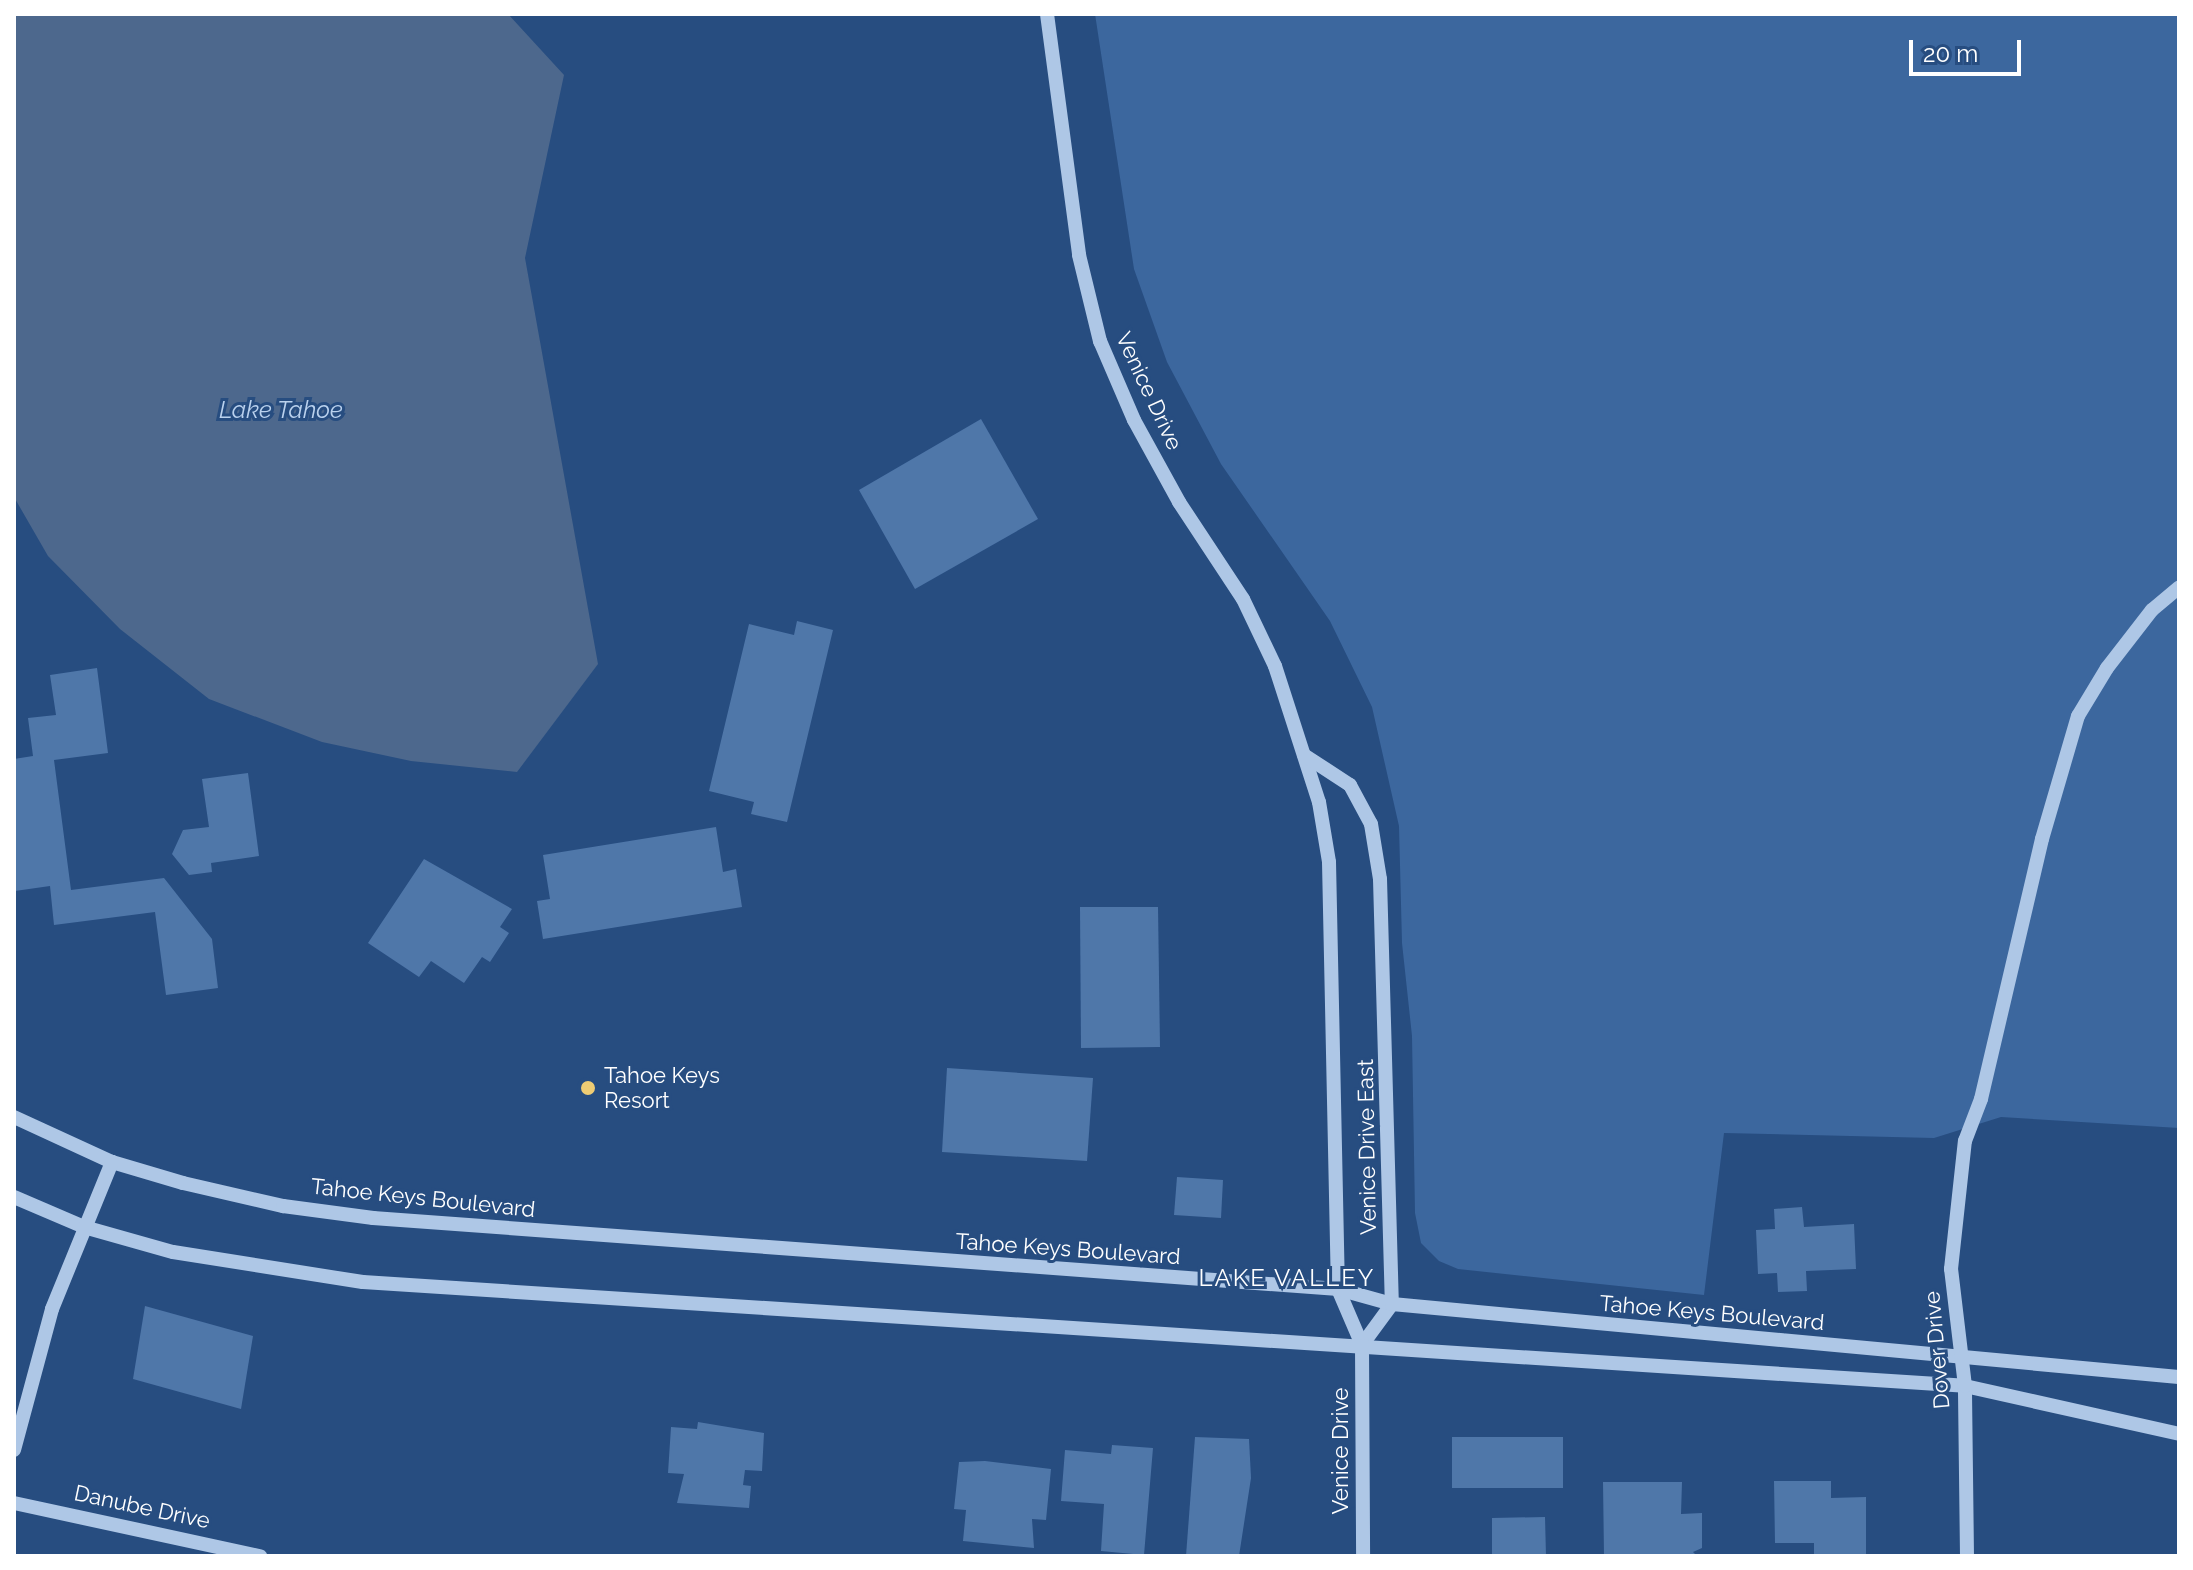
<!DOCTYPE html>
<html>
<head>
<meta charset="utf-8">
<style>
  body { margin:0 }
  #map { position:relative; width:2193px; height:1570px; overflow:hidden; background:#274d80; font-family:Raleway,sans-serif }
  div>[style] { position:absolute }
  .green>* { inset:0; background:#3c679e }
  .water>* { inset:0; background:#4d688d }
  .building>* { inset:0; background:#4f77a9 }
  .minor>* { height:14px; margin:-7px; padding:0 7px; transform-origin:7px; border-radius:7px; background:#aec7e6 }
  .dots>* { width:22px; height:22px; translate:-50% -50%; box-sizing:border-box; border:4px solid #274d80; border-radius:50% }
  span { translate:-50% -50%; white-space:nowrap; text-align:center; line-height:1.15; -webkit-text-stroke:6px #274d80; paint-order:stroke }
  .street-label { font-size:22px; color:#fff }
  .poi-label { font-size:22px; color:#fff }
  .left { translate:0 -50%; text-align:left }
  .water-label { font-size:24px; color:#bad1ed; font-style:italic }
  .neighbourhood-label { font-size:24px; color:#fff; letter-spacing:2px }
  .frame { position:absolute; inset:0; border:16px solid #fff; pointer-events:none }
  .scale { position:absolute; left:1909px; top:40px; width:112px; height:36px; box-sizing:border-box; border:4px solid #fff; border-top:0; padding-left:10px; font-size:24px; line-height:28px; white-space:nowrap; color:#fff; -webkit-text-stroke:6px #274d80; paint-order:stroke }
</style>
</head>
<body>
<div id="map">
  <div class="green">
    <i style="clip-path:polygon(1095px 14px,2179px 14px,2179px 1128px,2001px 1117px,1934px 1138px,1724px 1133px,1704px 1295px,1458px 1269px,1439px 1261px,1421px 1243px,1415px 1213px,1412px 1036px,1402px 943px,1399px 826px,1372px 707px,1330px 621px,1221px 464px,1167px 362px,1134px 269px)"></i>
  </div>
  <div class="water">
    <i style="clip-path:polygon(14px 14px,508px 14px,564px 75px,525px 258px,598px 664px,517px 772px,411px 761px,322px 742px,209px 699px,120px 629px,48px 556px,14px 497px)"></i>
  </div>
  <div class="building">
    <i style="clip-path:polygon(981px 419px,1038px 519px,915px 589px,859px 490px)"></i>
    <i style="clip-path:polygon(797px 621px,833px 630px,787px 822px,751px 814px,754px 802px,709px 791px,749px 624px,794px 635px)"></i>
    <i style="clip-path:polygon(97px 668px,108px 753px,54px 760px,71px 890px,164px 878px,212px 939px,218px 988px,166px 995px,155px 912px,54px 925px,50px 886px,15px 891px,14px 759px,33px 756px,28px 718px,56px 715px,50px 675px)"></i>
    <i style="clip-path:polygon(248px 773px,259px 856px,211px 863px,212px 872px,189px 875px,172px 854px,183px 830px,209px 827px,202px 779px)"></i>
    <i style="clip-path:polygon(716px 827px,723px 872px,736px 869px,742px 907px,543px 939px,537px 901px,550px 899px,543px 855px)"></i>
    <i style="clip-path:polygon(424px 859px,512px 909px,500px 927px,509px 933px,490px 962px,482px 957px,464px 983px,431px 961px,419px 977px,368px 943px)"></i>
    <i style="clip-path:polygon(1080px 907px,1158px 907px,1160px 1047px,1081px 1048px)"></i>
    <i style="clip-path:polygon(947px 1068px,1093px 1078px,1087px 1161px,942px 1152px)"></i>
    <i style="clip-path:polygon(1177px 1177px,1223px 1180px,1221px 1218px,1174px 1215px)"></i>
    <i style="clip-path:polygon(1802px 1207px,1804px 1227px,1854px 1224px,1856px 1269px,1806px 1271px,1807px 1291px,1778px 1292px,1777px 1273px,1758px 1274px,1756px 1230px,1775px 1229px,1774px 1209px)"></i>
    <i style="clip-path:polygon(145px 1306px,253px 1336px,241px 1409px,133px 1379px)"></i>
    <i style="clip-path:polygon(698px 1422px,764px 1433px,762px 1471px,745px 1470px,743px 1485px,751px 1486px,749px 1508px,677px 1503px,684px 1474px,668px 1473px,671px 1427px,697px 1429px)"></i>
    <i style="clip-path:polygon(1195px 1437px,1249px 1439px,1251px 1478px,1239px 1556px,1186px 1556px)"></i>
    <i style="clip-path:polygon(1452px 1437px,1563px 1437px,1563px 1488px,1452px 1488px)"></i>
    <i style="clip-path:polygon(1112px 1445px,1153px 1448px,1144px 1555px,1101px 1551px,1104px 1504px,1061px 1501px,1065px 1450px,1111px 1454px)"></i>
    <i style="clip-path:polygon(985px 1461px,1051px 1469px,1046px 1520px,1032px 1519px,1034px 1548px,963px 1541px,966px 1510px,954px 1509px,959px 1462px)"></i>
    <i style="clip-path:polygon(1774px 1481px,1831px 1481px,1831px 1498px,1866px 1497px,1866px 1556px,1814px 1556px,1814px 1543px,1775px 1543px)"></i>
    <i style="clip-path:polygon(1603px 1482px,1682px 1482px,1681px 1514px,1702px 1513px,1702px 1548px,1693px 1552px,1697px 1556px,1604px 1556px)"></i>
    <i style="clip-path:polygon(1545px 1517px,1546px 1556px,1492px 1556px,1492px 1518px)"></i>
  </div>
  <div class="minor">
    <i style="left:1047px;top:14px;width:243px;rotate:82.4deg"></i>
    <i style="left:1079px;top:255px;width:89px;rotate:76.3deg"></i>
    <i style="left:1100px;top:341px;width:86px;rotate:66.7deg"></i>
    <i style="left:1134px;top:420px;width:94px;rotate:61.2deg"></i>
    <i style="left:1179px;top:502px;width:116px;rotate:56.6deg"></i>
    <i style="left:1243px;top:599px;width:74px;rotate:64.5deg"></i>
    <i style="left:1275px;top:666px;width:143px;rotate:72.1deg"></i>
    <i style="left:1319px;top:802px;width:61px;rotate:80.5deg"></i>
    <i style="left:1329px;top:862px;width:427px;rotate:88.8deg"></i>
    <i style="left:1338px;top:1289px;width:61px;rotate:66.8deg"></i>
    <i style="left:1362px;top:1345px;width:211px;rotate:89.7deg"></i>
    <i style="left:1304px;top:755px;width:55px;rotate:33.1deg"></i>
    <i style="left:1350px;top:785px;width:44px;rotate:61.7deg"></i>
    <i style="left:1371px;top:824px;width:56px;rotate:80.7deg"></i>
    <i style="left:1380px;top:879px;width:425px;rotate:88.4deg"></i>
    <i style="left:1392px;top:1304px;width:51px;rotate:126.2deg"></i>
    <i style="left:14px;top:1117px;width:108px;rotate:24.7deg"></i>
    <i style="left:112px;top:1162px;width:74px;rotate:16.5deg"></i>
    <i style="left:183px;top:1183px;width:103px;rotate:13deg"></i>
    <i style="left:283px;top:1206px;width:91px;rotate:7.6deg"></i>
    <i style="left:373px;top:1218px;width:968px;rotate:4.21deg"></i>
    <i style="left:1338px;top:1289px;width:56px;rotate:15.5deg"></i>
    <i style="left:1392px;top:1304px;width:790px;rotate:5.3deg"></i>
    <i style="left:14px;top:1197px;width:76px;rotate:23.2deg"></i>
    <i style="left:84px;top:1227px;width:92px;rotate:15.7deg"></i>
    <i style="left:173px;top:1252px;width:192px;rotate:9deg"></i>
    <i style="left:363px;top:1282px;width:1605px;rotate:3.71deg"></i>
    <i style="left:1965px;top:1386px;width:219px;rotate:12.6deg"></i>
    <i style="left:14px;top:1450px;width:146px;rotate:-74.9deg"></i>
    <i style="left:52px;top:1309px;width:159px;rotate:-67.8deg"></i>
    <i style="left:14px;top:1503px;width:252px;rotate:12.2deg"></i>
    <i style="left:1967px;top:1556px;width:170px;rotate:-90.7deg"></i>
    <i style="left:1965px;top:1386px;width:118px;rotate:-96.8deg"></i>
    <i style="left:1951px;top:1269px;width:129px;rotate:-83.8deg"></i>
    <i style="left:1965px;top:1141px;width:45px;rotate:-69.1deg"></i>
    <i style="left:1981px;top:1099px;width:267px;rotate:-76.8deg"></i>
    <i style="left:2042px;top:839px;width:128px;rotate:-73.7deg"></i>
    <i style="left:2078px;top:716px;width:56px;rotate:-58.9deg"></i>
    <i style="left:2107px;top:668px;width:73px;rotate:-52.2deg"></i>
    <i style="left:2152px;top:610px;width:35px;rotate:-40deg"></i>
  </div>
  <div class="dots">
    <i style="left:588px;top:1088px;background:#eecc74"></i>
  </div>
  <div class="street-label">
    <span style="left:1149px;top:391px;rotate:65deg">Venice Drive</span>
    <span style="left:1367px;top:1147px;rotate:-91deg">Venice Drive East</span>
    <span style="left:423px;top:1198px;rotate:6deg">Tahoe Keys Boulevard</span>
    <span style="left:1068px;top:1249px;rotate:4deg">Tahoe Keys Boulevard</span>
    <span style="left:1712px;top:1313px;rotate:5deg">Tahoe Keys Boulevard</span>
    <span style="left:1937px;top:1350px;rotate:-95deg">Dover Drive</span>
    <span style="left:1341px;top:1451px;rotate:-90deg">Venice Drive</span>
    <span style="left:142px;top:1507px;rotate:12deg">Danube Drive</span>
  </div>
  <div class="poi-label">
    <span class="left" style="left:604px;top:1088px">Tahoe Keys<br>Resort</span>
  </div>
  <div class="water-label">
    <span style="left:281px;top:410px">Lake Tahoe</span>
  </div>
  <div class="neighbourhood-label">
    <span style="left:1287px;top:1278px">LAKE VALLEY</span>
  </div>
  <div class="frame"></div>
  <div class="scale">20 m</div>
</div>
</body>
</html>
